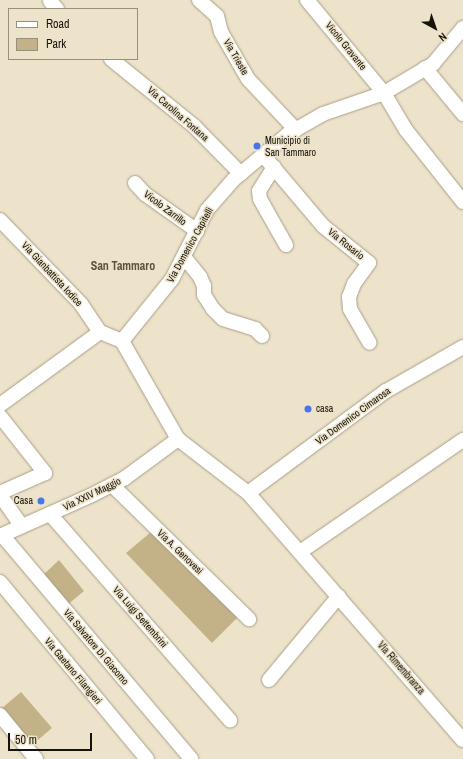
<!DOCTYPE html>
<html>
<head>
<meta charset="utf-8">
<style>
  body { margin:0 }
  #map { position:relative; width:463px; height:759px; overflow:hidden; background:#ede3ca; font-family:"Archivo Narrow",sans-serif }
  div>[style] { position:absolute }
  .green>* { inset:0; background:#c3b288 }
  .roads { filter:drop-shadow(0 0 1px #a89f87) drop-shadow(0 0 1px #a89f87) }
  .minor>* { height:14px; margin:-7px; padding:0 7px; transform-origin:7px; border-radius:7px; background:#fff }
  .dots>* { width:11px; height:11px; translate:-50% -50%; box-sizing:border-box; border:2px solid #ede3ca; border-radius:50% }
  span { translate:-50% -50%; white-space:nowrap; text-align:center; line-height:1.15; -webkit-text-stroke:3px #ede3ca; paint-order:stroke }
  .street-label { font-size:10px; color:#16130a }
  .poi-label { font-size:10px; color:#16130a }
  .left { translate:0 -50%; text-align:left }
  .right { translate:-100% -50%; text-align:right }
  .quarter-label { font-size:12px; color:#5b533d; font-weight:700 }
  .legend { position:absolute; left:8px; top:8px; width:130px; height:52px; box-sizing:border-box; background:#ede3ca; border:1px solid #97907d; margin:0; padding:5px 7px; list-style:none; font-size:12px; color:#16130a }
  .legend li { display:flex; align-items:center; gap:8px; height:20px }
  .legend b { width:20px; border:1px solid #97907d }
  .north { position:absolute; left:415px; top:8px; width:40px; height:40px; -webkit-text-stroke:3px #ede3ca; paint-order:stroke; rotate:140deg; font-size:11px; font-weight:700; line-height:16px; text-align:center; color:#16130a }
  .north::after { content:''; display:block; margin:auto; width:14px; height:18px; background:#16130a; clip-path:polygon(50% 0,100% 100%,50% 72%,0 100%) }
  .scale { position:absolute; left:8px; top:733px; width:84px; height:18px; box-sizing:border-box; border:2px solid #16130a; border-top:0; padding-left:5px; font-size:12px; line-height:14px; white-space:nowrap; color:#16130a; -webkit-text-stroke:3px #ede3ca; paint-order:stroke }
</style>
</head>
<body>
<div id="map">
  <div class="green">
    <i style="clip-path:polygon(151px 532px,238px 617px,212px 643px,126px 553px)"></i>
    <i style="clip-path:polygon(59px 560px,84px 591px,66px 606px,41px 577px)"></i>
    <i style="clip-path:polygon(21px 692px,52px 728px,32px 745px,1px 709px)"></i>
  </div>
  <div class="roads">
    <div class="minor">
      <i style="left:199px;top:0;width:24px;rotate:42deg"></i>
      <i style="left:217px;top:16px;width:16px;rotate:76deg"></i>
      <i style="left:221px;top:32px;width:54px;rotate:60.1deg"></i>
      <i style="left:248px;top:79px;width:70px;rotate:46.7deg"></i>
      <i style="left:307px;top:0;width:121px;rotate:50.4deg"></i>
      <i style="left:384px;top:93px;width:43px;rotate:59.3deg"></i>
      <i style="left:406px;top:130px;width:92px;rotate:51.6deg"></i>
      <i style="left:50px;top:1px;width:11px;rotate:49deg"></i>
      <i style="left:111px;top:59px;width:107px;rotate:38.9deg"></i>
      <i style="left:194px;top:126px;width:67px;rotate:45.6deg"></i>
      <i style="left:425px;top:68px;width:60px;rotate:50.4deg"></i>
      <i style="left:263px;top:155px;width:93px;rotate:49.8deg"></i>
      <i style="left:323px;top:226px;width:59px;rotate:38.8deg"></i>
      <i style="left:369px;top:263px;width:26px;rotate:126deg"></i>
      <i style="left:354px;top:284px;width:14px;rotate:111deg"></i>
      <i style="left:349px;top:297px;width:12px;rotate:85deg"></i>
      <i style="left:350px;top:309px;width:39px;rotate:60deg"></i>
      <i style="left:274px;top:167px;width:28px;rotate:122deg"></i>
      <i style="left:259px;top:191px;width:8px;rotate:83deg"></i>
      <i style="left:260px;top:199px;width:53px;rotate:60.5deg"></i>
      <i style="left:135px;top:183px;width:15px;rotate:48deg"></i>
      <i style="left:145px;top:194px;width:64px;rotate:35.4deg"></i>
      <i style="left:0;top:220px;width:117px;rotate:46deg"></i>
      <i style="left:81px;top:304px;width:34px;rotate:56deg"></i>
      <i style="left:184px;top:257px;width:26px;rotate:51deg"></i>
      <i style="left:200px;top:277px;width:10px;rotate:66deg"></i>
      <i style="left:204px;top:286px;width:9px;rotate:90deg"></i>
      <i style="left:204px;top:295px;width:17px;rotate:57deg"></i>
      <i style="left:213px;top:309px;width:14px;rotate:45deg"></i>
      <i style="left:223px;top:319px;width:34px;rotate:17deg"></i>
      <i style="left:255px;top:329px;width:10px;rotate:45deg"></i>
      <i style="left:100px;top:332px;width:24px;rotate:22deg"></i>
      <i style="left:122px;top:341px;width:113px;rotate:60.3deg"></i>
      <i style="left:178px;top:439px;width:88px;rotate:37.6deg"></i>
      <i style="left:248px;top:493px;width:327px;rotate:49deg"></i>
      <i style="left:122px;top:341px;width:80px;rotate:-51.1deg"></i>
      <i style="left:172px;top:279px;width:77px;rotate:-63.1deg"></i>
      <i style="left:207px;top:210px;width:40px;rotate:-49deg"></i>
      <i style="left:233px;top:180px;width:72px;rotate:-39.9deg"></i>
      <i style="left:288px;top:134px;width:40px;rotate:-29.7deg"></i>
      <i style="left:323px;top:114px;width:65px;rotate:-19deg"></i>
      <i style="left:384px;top:93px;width:57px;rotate:-30.6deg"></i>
      <i style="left:433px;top:64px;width:47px;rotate:-50.2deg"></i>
      <i style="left:0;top:405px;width:124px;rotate:-36.1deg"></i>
      <i style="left:0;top:416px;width:73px;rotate:51.7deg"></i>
      <i style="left:45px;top:473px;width:49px;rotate:156deg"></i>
      <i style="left:112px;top:485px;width:192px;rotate:44.4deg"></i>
      <i style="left:248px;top:493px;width:172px;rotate:-36.5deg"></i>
      <i style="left:386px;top:391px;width:89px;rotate:-29.7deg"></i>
      <i style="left:0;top:495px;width:38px;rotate:55deg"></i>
      <i style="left:50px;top:514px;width:274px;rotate:48.9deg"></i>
      <i style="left:2px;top:535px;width:293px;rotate:49.8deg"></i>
      <i style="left:0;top:536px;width:98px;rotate:-24deg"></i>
      <i style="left:90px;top:496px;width:39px;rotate:-27deg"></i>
      <i style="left:125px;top:478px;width:66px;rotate:-36.3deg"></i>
      <i style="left:300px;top:552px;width:198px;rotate:-34.5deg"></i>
      <i style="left:0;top:582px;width:230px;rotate:50.3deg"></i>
      <i style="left:269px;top:680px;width:109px;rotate:-50.2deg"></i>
      <i style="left:0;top:715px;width:57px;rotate:50.7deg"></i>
    </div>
  </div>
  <div class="dots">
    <i style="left:257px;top:146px;background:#4776e8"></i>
    <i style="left:308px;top:409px;background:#4776e8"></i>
    <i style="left:41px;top:501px;background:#4776e8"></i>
  </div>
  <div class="street-label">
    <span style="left:346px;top:46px;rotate:51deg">Vicolo Gravante</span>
    <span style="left:236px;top:57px;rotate:60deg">Via Trieste</span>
    <span style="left:178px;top:114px;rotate:41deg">Via Carolina Fontana</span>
    <span style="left:165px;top:208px;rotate:37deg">Vicolo Zarrillo</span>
    <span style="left:346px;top:244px;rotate:39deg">Via Rosario</span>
    <span style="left:190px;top:245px;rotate:-61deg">Via Domenico Capitelli</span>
    <span style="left:52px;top:274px;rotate:47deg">Via Gianbattista Iodice</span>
    <span style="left:353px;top:416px;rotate:-36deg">Via Domenico Cimarosa</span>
    <span style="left:92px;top:494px;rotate:-26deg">Via XXIV Maggio</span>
    <span style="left:180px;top:552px;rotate:44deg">Via A. Genovesi</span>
    <span style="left:140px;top:617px;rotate:49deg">Via Luigi Settembrini</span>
    <span style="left:96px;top:647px;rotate:50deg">Via Salvatore Di Giacomo</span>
    <span style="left:401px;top:668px;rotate:49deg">Via Rimembranza</span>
    <span style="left:73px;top:671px;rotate:50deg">Via Gaetano Filangieri</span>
  </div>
  <div class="poi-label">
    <span class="left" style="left:265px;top:146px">Municipio di<br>San Tammaro</span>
    <span class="left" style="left:316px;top:409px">casa</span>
    <span class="right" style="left:33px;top:501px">Casa</span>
  </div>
  <div class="quarter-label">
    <span style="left:123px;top:267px">San Tammaro</span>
  </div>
  <ul class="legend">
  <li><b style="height:5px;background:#fff"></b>Road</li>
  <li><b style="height:11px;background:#c3b288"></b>Park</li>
  </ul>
  <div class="north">N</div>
  <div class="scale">50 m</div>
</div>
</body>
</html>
